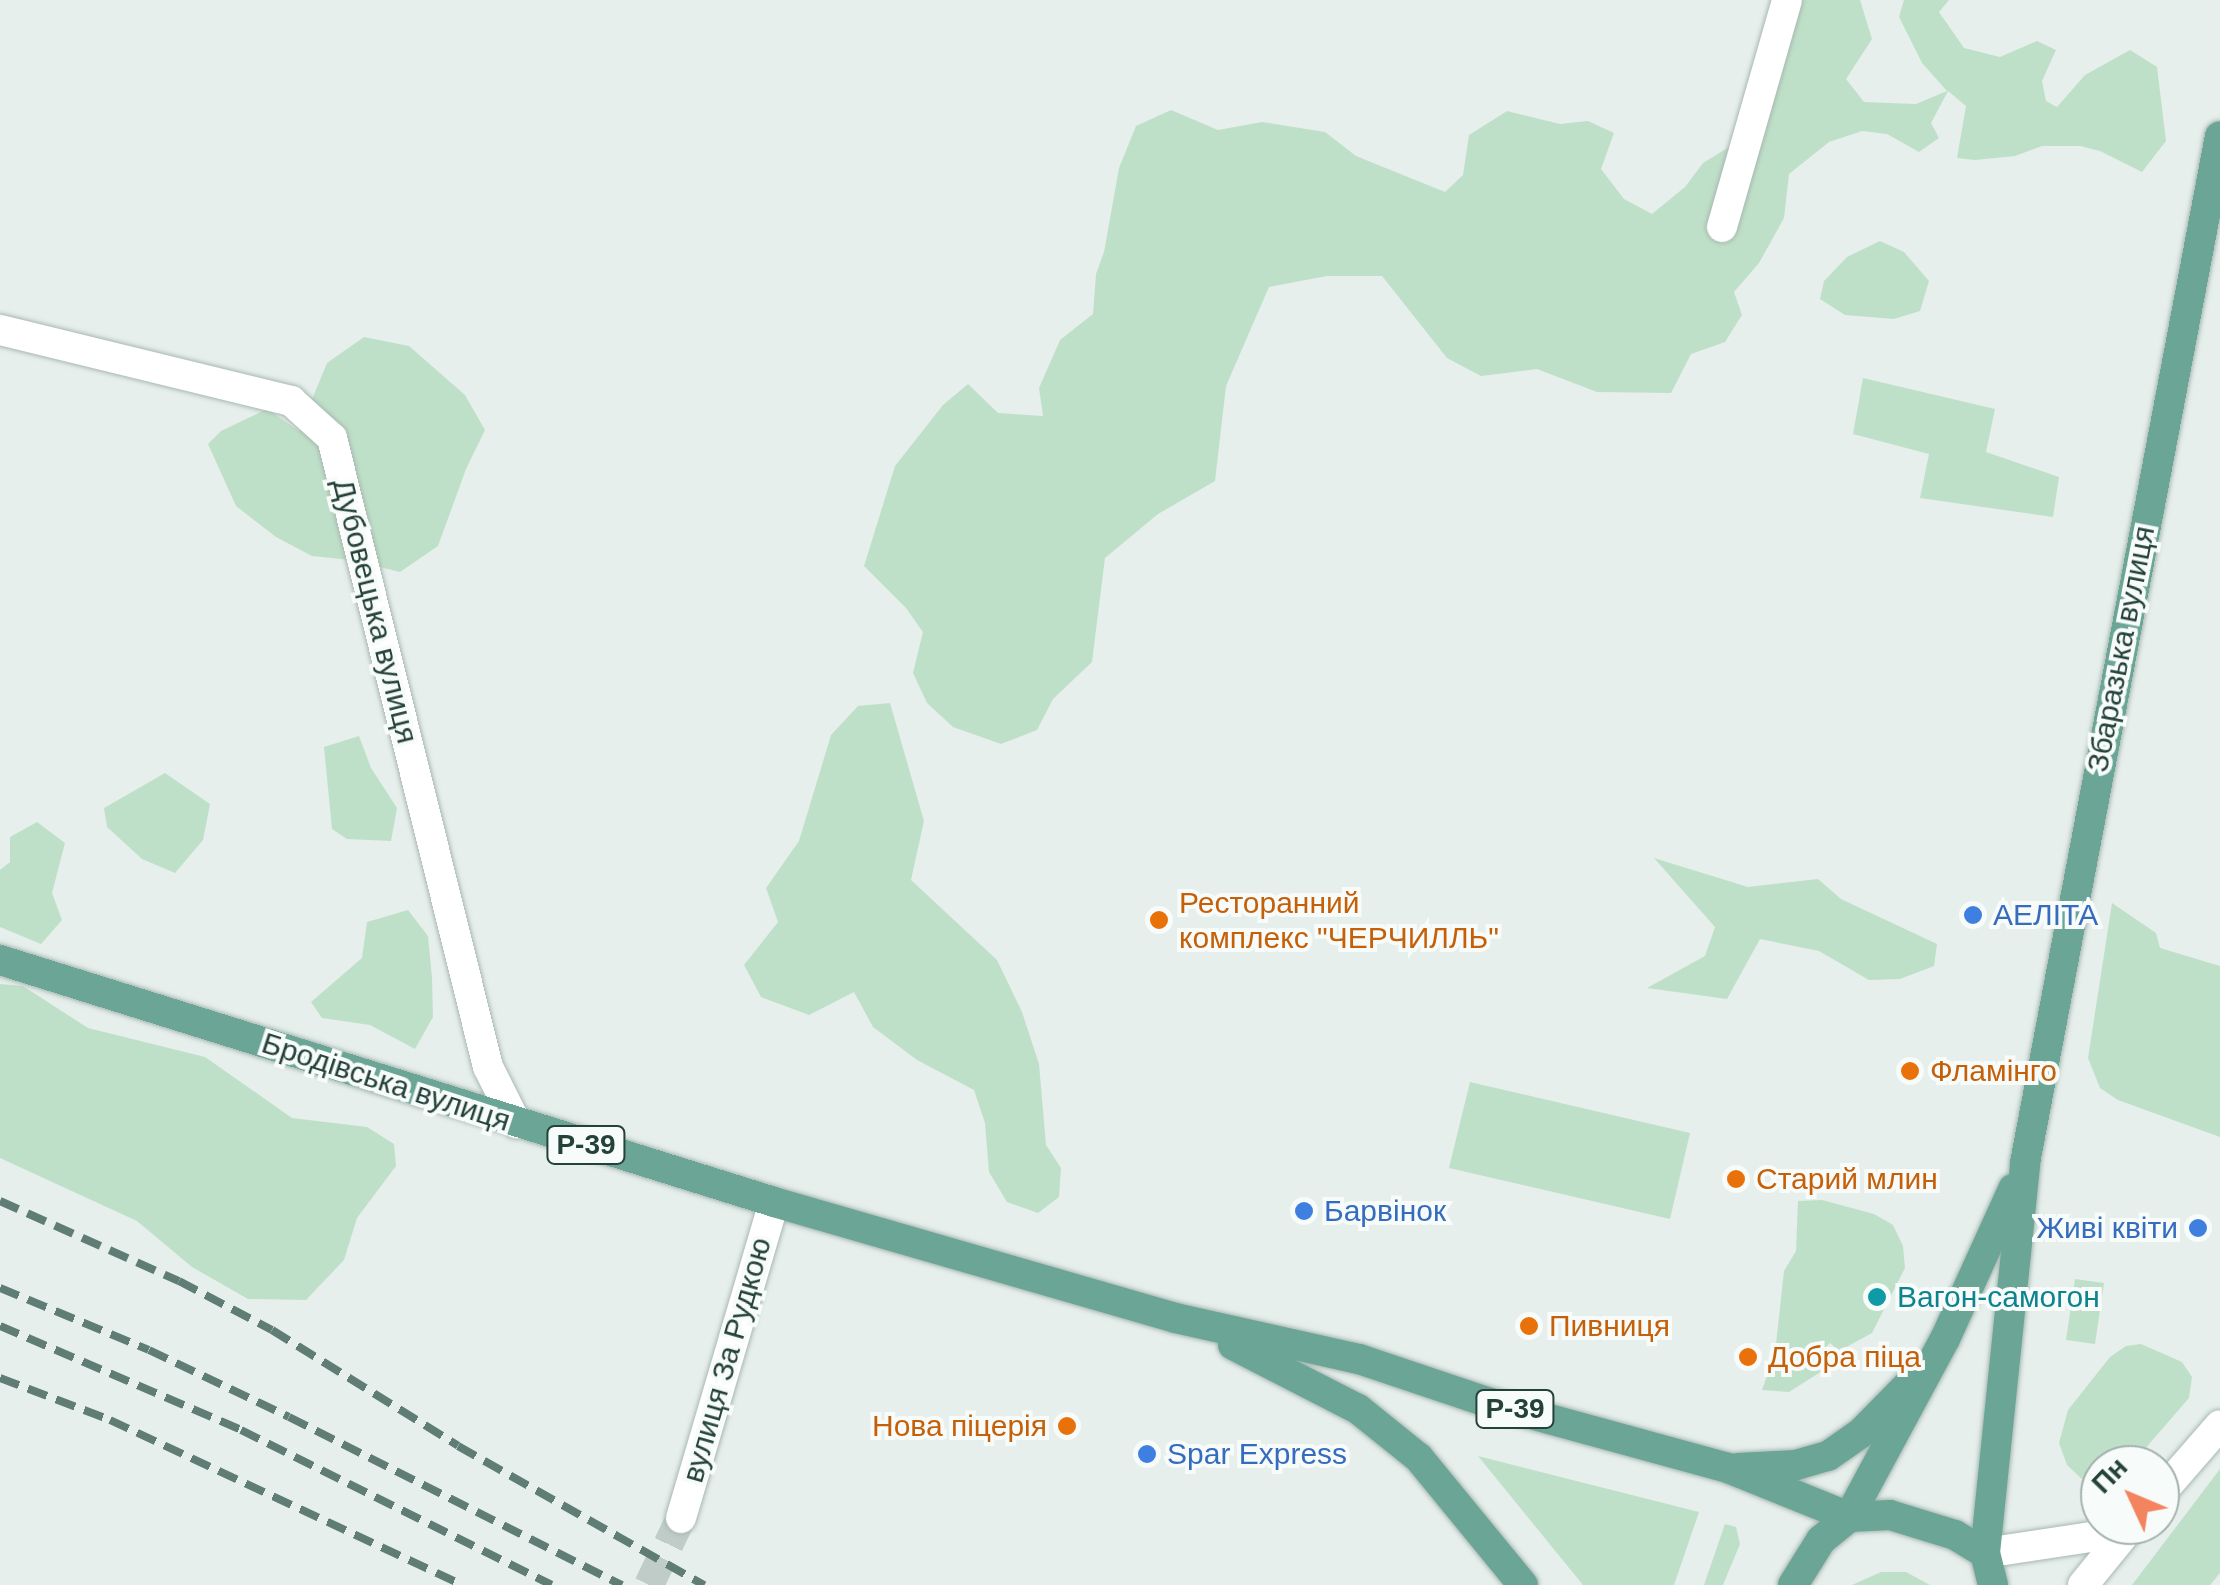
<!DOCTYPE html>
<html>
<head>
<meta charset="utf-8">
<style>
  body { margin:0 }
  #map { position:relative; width:2220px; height:1585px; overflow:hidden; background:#e6efeb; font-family:Helvetica,sans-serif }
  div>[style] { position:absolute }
  .green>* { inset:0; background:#bfe0c8 }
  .minor-tunnel>* { height:30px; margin-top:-15px; transform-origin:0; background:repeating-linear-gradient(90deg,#bfccc8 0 30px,transparent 0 45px) }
  .roads { filter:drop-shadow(0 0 2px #a8b8b2) drop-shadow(0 0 2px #a8b8b2) }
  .minor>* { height:30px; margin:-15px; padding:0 15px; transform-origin:15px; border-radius:15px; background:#fff }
  .major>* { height:30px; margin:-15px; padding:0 15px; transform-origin:15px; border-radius:15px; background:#6aa596 }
  .rail>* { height:8px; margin-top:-4px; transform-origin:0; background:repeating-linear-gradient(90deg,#5f7d75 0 20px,transparent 0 30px) }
  .dots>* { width:28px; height:28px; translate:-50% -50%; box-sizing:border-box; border:5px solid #f7fbf9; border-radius:50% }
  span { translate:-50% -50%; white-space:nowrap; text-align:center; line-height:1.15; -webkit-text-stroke:8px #f7fbf9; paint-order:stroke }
  .shield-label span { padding:2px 8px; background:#f7fbf9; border:2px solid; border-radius:8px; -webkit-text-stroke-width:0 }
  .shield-label { font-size:28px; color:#24423a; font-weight:700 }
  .street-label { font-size:30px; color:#24423a }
  .food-label { font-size:30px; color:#c56008 }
  .left { translate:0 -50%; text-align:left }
  .right { translate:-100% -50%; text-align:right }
  .shop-label { font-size:30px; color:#366cbe }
  .culture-label { font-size:30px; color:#0d838f }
  .north { position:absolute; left:2080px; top:1445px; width:100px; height:100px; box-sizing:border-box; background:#f7fbf9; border:2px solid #a3b1ad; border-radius:50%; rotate:314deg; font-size:28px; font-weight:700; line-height:40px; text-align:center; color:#24423a }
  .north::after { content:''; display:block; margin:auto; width:35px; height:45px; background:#f4845f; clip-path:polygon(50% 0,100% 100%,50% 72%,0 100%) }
</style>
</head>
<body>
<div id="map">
  <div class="green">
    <i style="clip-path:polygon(1771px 0,1860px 0,1872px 39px,1846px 79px,1864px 102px,1916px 104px,1947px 91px,1922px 63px,1899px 17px,1904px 0,1949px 0,1939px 12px,1964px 48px,2000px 57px,2037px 41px,2056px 50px,2042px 81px,2046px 101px,2057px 107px,2085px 75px,2130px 50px,2157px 67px,2166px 141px,2142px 172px,2100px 151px,2080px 146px,2042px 146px,2015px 156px,1975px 160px,1957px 158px,1966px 106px,1948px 91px,1931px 123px,1939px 138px,1919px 152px,1887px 134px,1862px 131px,1829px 142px,1789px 174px,1784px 218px,1759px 263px,1734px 292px,1742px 315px,1725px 342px,1691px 354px,1671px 393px,1597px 392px,1537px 369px,1481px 376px,1447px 358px,1382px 276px,1327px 276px,1269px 287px,1226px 386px,1215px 481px,1158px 514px,1105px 558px,1092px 662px,1053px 699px,1037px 730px,1001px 744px,953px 727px,927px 703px,913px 673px,923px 632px,906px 608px,864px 566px,895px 466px,943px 405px,968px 384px,998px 413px,1043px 416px,1039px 388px,1060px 340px,1093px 314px,1096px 274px,1104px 252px,1119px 168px,1136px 126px,1171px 110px,1218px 130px,1262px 122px,1325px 132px,1356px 156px,1445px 192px,1463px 175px,1469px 135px,1507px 111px,1560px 124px,1588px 121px,1614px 133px,1601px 169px,1624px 199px,1652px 214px,1685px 187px,1703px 163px,1734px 144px)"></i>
    <i style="clip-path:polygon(1880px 241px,1904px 252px,1929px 281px,1920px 311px,1894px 319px,1845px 315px,1820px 299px,1824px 281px,1847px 257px)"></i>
    <i style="clip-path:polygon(364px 337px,409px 346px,465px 395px,485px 430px,466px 469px,438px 546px,400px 572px,351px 560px,312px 556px,276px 537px,236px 506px,208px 444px,221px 431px,267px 409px,299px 431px,327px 363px)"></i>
    <i style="clip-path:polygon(1863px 378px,1995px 409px,1986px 452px,2059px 477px,2053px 517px,1920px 498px,1929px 454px,1853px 434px)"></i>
    <i style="clip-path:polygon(890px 703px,924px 821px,911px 880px,997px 960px,1022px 1012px,1039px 1064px,1046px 1145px,1061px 1168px,1059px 1197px,1038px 1213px,1007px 1202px,989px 1172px,985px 1123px,974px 1090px,917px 1060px,873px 1027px,854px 992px,809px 1015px,761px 997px,744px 965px,778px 922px,766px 888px,799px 841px,831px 735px,858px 706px)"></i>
    <i style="clip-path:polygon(359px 736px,371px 768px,397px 808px,391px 841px,347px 839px,332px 829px,324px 747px)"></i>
    <i style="clip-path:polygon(165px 773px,210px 804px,203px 840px,175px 873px,142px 859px,107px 827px,104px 808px)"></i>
    <i style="clip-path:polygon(37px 822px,65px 843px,52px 893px,62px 920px,41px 944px,0 927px,0 870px,10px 862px,10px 837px)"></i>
    <i style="clip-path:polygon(1654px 858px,1748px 887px,1818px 879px,1841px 899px,1937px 944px,1934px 966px,1900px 979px,1869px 980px,1819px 951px,1760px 939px,1727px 999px,1647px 988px,1705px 956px,1715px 927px)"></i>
    <i style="clip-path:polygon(2112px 903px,2156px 933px,2160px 948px,2220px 966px,2220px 1137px,2118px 1100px,2100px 1088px,2088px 1058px)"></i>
    <i style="clip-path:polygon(408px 910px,428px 936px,432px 978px,433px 1017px,415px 1049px,370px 1025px,322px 1018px,311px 1002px,362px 958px,367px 922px)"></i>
    <i style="clip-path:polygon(0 984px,23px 986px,88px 1028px,205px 1057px,292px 1118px,367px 1127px,394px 1144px,396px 1166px,357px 1218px,344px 1260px,306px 1300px,248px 1299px,192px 1267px,137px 1221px,0 1158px)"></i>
    <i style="clip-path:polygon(1470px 1082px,1690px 1133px,1670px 1219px,1449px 1168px)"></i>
    <i style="clip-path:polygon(1822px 1200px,1874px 1214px,1893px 1225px,1903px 1246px,1905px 1268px,1872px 1333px,1839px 1351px,1830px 1343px,1813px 1360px,1822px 1371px,1789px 1392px,1762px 1390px,1775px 1353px,1784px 1271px,1796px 1251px,1798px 1201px)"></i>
    <i style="clip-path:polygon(2075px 1279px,2104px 1283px,2095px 1344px,2066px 1340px)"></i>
    <i style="clip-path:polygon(2141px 1344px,2182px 1362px,2192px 1377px,2189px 1398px,2131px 1465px,2100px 1465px,2100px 1486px,2085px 1482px,2067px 1465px,2059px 1443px,2068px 1410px,2110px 1357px,2126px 1346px)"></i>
    <i style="clip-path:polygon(1478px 1456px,1699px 1512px,1674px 1585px,1583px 1585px)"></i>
    <i style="clip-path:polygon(2220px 1469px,2220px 1573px,2210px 1585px,2132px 1585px)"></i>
    <i style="clip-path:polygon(1725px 1524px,1736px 1527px,1740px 1544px,1723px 1585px,1704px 1585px)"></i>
    <i style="clip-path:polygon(1881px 1572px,1906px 1572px,1930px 1585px,1852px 1585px)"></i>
  </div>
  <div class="minor-tunnel">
    <i style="left:649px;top:1585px;width:74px;rotate:-64.5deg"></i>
  </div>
  <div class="roads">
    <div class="minor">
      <i style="left:1722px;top:227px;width:236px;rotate:-74deg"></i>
      <i style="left:0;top:330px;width:300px;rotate:13.7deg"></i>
      <i style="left:291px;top:401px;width:55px;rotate:42.1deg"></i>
      <i style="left:332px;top:438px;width:648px;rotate:76.07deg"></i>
      <i style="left:488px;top:1067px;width:63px;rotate:63.4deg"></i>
      <i style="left:2160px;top:1494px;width:91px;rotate:-49deg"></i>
      <i style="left:681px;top:1518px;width:329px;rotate:-73.6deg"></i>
      <i style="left:1985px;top:1553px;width:107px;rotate:-8.6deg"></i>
      <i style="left:2091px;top:1537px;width:33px;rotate:-21deg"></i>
      <i style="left:2083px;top:1585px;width:77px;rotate:-50.8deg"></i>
    </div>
    <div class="major">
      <i style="left:0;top:960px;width:811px;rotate:17.36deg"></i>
      <i style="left:774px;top:1202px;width:417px;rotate:16.1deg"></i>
      <i style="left:1175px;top:1318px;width:189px;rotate:12.6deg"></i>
      <i style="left:1359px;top:1359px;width:135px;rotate:18.6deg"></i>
      <i style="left:1487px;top:1402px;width:250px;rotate:15.3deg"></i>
      <i style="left:1728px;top:1468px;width:131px;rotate:22deg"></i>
      <i style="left:1233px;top:1345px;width:140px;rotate:27.1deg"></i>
      <i style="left:1358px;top:1409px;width:78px;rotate:38.8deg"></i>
      <i style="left:1419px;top:1458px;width:164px;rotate:50.7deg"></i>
      <i style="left:1738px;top:1468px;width:58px;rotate:-3deg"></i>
      <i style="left:1796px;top:1465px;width:33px;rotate:-16deg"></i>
      <i style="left:1828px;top:1456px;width:40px;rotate:-34.9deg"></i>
      <i style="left:1861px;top:1433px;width:67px;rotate:-45.6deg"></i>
      <i style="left:1849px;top:1517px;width:202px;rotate:-61.7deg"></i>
      <i style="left:1945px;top:1339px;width:165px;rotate:-65.6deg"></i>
      <i style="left:1793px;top:1585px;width:53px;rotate:-58.1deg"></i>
      <i style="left:1821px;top:1540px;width:36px;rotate:-39deg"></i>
      <i style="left:1849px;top:1517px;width:41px;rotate:-2.8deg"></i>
      <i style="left:1890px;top:1515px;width:68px;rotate:17.1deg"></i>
      <i style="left:1955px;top:1535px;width:35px;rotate:31deg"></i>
      <i style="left:1993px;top:1585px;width:33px;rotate:-104deg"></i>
      <i style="left:1985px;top:1553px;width:392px;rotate:-84.1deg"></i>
      <i style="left:2025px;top:1163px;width:1045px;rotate:-79.25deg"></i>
    </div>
  </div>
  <div class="rail">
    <i style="left:0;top:1201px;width:196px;rotate:24.1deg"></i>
    <i style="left:179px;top:1281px;width:105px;rotate:27.8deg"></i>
    <i style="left:272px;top:1330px;width:219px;rotate:31.9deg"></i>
    <i style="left:458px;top:1446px;width:283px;rotate:29.5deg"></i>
    <i style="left:0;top:1288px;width:161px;rotate:22.6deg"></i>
    <i style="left:149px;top:1350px;width:155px;rotate:25.6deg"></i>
    <i style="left:289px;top:1417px;width:373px;rotate:26.8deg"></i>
    <i style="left:0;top:1326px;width:262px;rotate:23.3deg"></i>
    <i style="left:241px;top:1430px;width:347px;rotate:26.5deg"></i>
    <i style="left:0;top:1378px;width:118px;rotate:20.9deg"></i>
    <i style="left:110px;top:1420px;width:390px;rotate:25.1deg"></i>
  </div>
  <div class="dots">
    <i style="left:1973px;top:915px;background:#3f7fe0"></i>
    <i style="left:1159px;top:920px;background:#e8710a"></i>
    <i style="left:1910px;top:1071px;background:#e8710a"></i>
    <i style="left:1736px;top:1179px;background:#e8710a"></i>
    <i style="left:1304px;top:1211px;background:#3f7fe0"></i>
    <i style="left:2198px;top:1228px;background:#3f7fe0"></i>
    <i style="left:1877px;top:1297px;background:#0f9aa8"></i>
    <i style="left:1529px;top:1326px;background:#e8710a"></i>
    <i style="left:1748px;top:1357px;background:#e8710a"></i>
    <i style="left:1067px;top:1426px;background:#e8710a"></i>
    <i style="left:1147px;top:1454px;background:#3f7fe0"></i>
  </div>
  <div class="shield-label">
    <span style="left:586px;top:1145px">Р-39</span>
    <span style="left:1515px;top:1409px">Р-39</span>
  </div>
  <div class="street-label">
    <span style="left:375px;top:611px;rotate:76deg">Дубовецька вулиця</span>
    <span style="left:2121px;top:649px;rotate:-79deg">Збаразька вулиця</span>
    <span style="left:386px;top:1082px;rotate:18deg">Бродівська вулиця</span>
    <span style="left:727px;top:1360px;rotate:-74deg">вулиця За Рудкою</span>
  </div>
  <div class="food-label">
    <span class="left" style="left:1179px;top:920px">Ресторанний<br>комплекс "ЧЕРЧИЛЛЬ"</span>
    <span class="left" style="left:1930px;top:1071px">Фламінго</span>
    <span class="left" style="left:1756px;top:1179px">Старий млин</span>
    <span class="left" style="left:1549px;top:1326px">Пивниця</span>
    <span class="left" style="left:1768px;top:1357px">Добра піца</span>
    <span class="right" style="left:1047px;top:1426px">Нова піцерія</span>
  </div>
  <div class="shop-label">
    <span class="left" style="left:1993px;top:915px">АЕЛІТА</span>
    <span class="left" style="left:1324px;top:1211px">Барвінок</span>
    <span class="right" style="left:2178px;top:1228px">Живі квіти</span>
    <span class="left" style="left:1167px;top:1454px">Spar Express</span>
  </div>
  <div class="culture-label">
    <span class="left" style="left:1897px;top:1297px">Вагон-самогон</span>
  </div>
  <div class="north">Пн</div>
</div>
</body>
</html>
